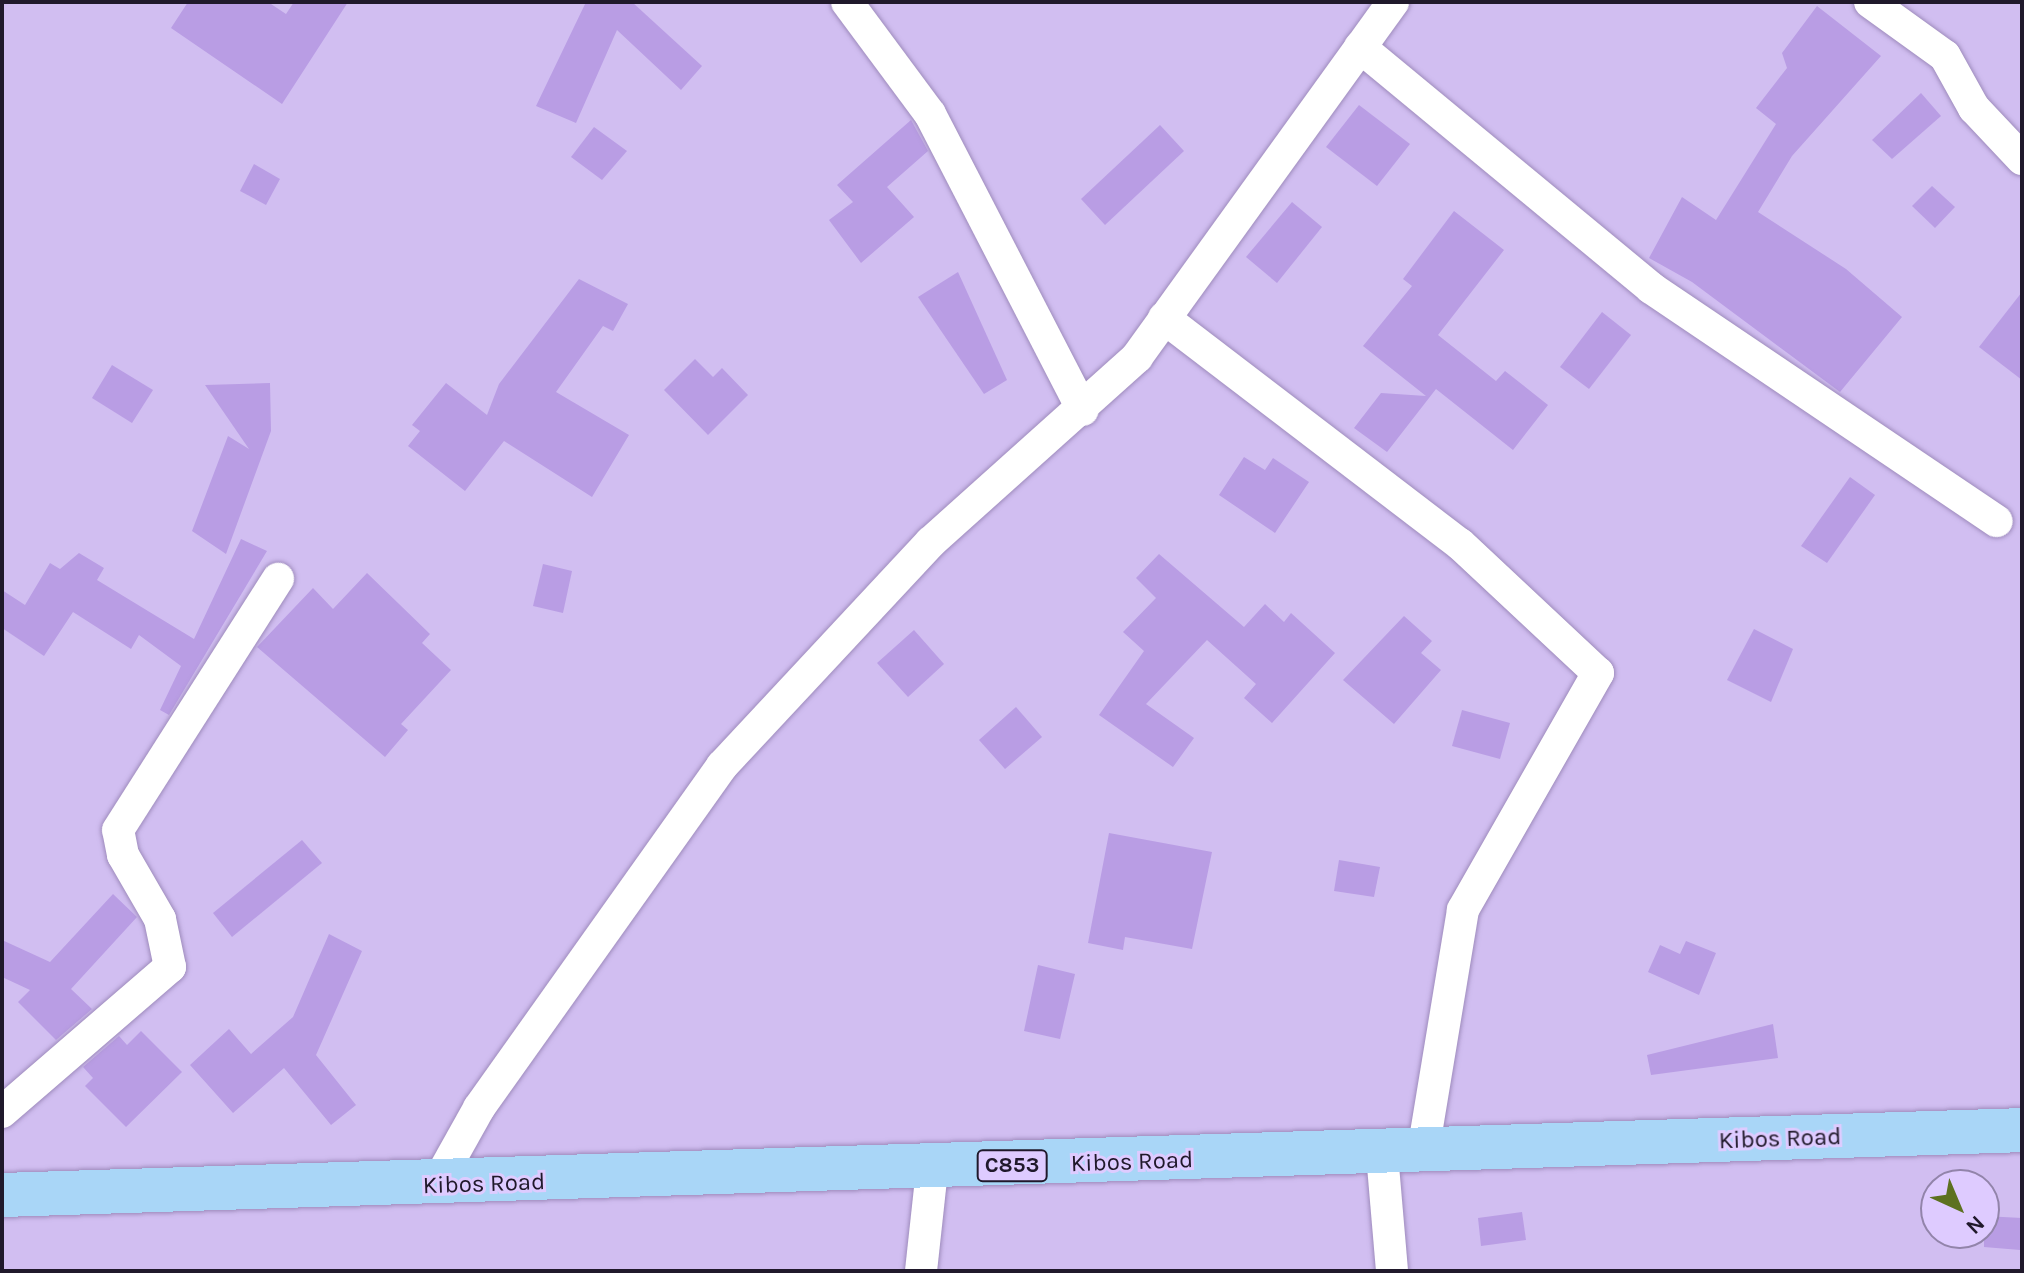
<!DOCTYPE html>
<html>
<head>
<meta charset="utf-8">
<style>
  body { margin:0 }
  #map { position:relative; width:2024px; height:1273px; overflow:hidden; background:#d1bef1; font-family:Karla,sans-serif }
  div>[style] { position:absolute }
  .building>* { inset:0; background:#b99de4 }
  .roads { filter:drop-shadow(0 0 2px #9e8bbc) drop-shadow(0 0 2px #9e8bbc) }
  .minor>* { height:32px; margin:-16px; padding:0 16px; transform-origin:16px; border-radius:16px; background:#fff }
  .primary>* { height:44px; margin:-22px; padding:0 22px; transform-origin:22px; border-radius:22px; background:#a9d6f7 }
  span { translate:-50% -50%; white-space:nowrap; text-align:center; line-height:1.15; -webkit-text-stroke:6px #decbff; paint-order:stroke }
  .shield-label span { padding:2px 6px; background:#decbff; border:2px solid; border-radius:6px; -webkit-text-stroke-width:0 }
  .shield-label { font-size:22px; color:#20192b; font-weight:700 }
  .street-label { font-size:24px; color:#20192b }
  .frame { position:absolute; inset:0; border:4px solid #20192b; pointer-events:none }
  .north { position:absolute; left:1920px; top:1169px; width:80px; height:80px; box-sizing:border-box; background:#decbff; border:2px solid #9284aa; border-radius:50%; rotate:136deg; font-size:22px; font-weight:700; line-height:32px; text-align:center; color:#20192b }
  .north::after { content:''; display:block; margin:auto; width:28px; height:36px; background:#5d7120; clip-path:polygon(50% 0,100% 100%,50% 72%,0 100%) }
</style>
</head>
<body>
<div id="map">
  <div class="building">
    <i style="clip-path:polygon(188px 2px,268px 2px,286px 14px,294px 2px,348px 2px,282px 104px,171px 28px)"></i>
    <i style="clip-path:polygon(586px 2px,632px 2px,702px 66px,681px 90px,617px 30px,576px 123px,536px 106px)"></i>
    <i style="clip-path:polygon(1817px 6px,1881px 56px,1792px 156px,1758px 212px,1846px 269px,1902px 317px,1840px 392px,1692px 282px,1649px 258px,1682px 197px,1716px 220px,1776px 124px,1756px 108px,1787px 68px,1782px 53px)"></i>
    <i style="clip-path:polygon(1921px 93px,1941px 116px,1892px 159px,1872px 140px)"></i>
    <i style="clip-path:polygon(1359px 105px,1410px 144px,1377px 186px,1326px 147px)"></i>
    <i style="clip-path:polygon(911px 120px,928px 151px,887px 187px,914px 217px,861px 263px,829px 220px,853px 202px,837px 185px)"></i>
    <i style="clip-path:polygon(1160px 125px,1184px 151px,1105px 225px,1081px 199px)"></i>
    <i style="clip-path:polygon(594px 127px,627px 151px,602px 180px,571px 157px)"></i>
    <i style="clip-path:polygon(254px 164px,280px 179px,266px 205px,240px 191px)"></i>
    <i style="clip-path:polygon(1932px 186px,1955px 207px,1935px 228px,1912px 206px)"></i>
    <i style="clip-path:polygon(1292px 202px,1322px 227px,1277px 283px,1246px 257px)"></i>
    <i style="clip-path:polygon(1454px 211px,1504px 250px,1438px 335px,1496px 381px,1505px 371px,1548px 405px,1513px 450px,1436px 389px,1387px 452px,1354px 428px,1381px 393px,1426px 396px,1363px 346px,1412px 286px,1403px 279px)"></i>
    <i style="clip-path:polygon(958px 272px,1007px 380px,984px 394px,918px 297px)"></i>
    <i style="clip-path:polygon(579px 279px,628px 304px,613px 331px,603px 326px,556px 392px,629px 435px,592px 497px,504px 441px,465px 491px,408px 446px,420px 431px,412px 425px,446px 383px,487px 415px,499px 384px)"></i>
    <i style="clip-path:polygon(2022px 292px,2022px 380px,1979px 347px)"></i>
    <i style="clip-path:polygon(1602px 312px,1631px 335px,1589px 389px,1560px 367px)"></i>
    <i style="clip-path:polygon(695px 359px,713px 377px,722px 368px,748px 395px,708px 435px,664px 390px)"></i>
    <i style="clip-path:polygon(112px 365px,153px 390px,132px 423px,92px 398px)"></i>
    <i style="clip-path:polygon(270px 383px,271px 431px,226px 554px,192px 531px,228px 436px,249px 449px,205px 385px)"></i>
    <i style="clip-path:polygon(1244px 457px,1265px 470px,1273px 458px,1309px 482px,1275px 533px,1219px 495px)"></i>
    <i style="clip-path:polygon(1850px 477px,1875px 495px,1827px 563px,1801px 546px)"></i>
    <i style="clip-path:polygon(241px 539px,267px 551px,169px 715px,160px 710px,181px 666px,139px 635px,131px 649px,73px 612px,44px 656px,2px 628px,2px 590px,25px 605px,50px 563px,60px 569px,79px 553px,104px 568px,97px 580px,194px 639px)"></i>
    <i style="clip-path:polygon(1159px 554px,1244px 627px,1265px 604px,1284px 622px,1291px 613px,1335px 653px,1272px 723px,1244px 698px,1256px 684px,1207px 640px,1146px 704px,1194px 738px,1173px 767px,1099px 715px,1144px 651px,1123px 632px,1156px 598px,1136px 578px)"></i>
    <i style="clip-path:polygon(543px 564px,572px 571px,563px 613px,533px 606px)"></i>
    <i style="clip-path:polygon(367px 573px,430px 634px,422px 643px,451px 670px,401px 724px,408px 730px,385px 757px,257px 647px,313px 588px,333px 609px)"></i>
    <i style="clip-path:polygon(1404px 616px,1432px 641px,1421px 653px,1441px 670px,1394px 724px,1343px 680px)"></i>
    <i style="clip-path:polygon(1754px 629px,1793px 649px,1771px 702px,1727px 680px)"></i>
    <i style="clip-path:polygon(914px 630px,944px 664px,908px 697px,877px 663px)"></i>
    <i style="clip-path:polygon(1016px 707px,1042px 737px,1005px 769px,979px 740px)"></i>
    <i style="clip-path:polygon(1462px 710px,1510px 723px,1500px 759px,1452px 746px)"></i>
    <i style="clip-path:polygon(1109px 833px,1212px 852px,1192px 949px,1125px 937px,1123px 950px,1088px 943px)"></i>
    <i style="clip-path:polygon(302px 840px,322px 863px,232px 937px,213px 913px)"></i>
    <i style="clip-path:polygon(1339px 860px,1380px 867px,1374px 897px,1334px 891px)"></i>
    <i style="clip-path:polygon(113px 894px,137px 917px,71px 989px,92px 1009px,56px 1040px,18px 1002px,30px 990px,2px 977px,2px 940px,50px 962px)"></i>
    <i style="clip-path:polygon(329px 934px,362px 951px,316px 1055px,356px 1105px,331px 1125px,284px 1068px,233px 1113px,190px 1065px,229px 1029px,251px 1054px,293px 1017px)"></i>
    <i style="clip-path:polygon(1686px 941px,1716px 953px,1699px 995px,1648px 972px,1660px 945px,1680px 954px)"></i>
    <i style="clip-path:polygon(1038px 965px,1075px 974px,1060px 1039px,1024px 1031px)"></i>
    <i style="clip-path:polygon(1773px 1024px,1778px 1058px,1651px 1075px,1647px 1055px)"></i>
    <i style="clip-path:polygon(141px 1031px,182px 1072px,126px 1127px,85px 1086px,93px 1078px,83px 1067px,119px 1036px,127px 1045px)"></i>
    <i style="clip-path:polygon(1522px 1212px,1526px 1240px,1481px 1246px,1478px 1218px)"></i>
    <i style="clip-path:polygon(1984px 1216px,2022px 1218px,2020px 1250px,1984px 1247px)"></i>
  </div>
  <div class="roads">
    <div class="minor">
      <i style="left:847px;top:2px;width:139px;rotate:53.5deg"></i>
      <i style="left:930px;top:114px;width:333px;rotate:62.7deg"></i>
      <i style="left:1870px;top:2px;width:92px;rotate:35.8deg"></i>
      <i style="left:1945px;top:56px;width:60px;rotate:60.9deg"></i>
      <i style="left:1974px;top:108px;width:70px;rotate:46.7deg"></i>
      <i style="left:1360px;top:47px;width:378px;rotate:39.6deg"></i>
      <i style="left:1651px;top:288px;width:417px;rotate:34deg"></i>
      <i style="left:1164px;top:318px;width:372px;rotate:37.4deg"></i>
      <i style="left:1460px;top:544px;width:189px;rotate:43.1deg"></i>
      <i style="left:1598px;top:673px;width:273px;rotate:119.7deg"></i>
      <i style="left:1463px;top:910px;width:245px;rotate:99.4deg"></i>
      <i style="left:2px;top:1112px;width:222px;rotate:-40.8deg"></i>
      <i style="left:170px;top:967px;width:49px;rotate:-101.8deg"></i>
      <i style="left:160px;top:919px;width:74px;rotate:-120deg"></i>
      <i style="left:123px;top:855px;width:25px;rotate:-101deg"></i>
      <i style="left:118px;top:830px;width:298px;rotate:-57.5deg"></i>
      <i style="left:1382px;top:1154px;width:117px;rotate:85.1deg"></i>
      <i style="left:436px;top:1185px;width:88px;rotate:-60.8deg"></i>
      <i style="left:479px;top:1108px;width:420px;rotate:-54.6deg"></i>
      <i style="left:722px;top:766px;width:306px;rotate:-47deg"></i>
      <i style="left:931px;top:542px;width:277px;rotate:-41.9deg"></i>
      <i style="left:1137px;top:357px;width:438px;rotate:-54.2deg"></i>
      <i style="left:921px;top:1271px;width:103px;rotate:-83.8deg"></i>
    </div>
    <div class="primary">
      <i style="left:2px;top:1195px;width:2021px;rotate:-1.84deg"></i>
    </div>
  </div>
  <div class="shield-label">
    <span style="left:1012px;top:1166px">C853</span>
  </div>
  <div class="street-label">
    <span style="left:1780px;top:1139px;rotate:-2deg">Kibos Road</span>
    <span style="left:1132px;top:1162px;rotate:-2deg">Kibos Road</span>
    <span style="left:484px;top:1184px;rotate:-2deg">Kibos Road</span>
  </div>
  <div class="frame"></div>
  <div class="north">N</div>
</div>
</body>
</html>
